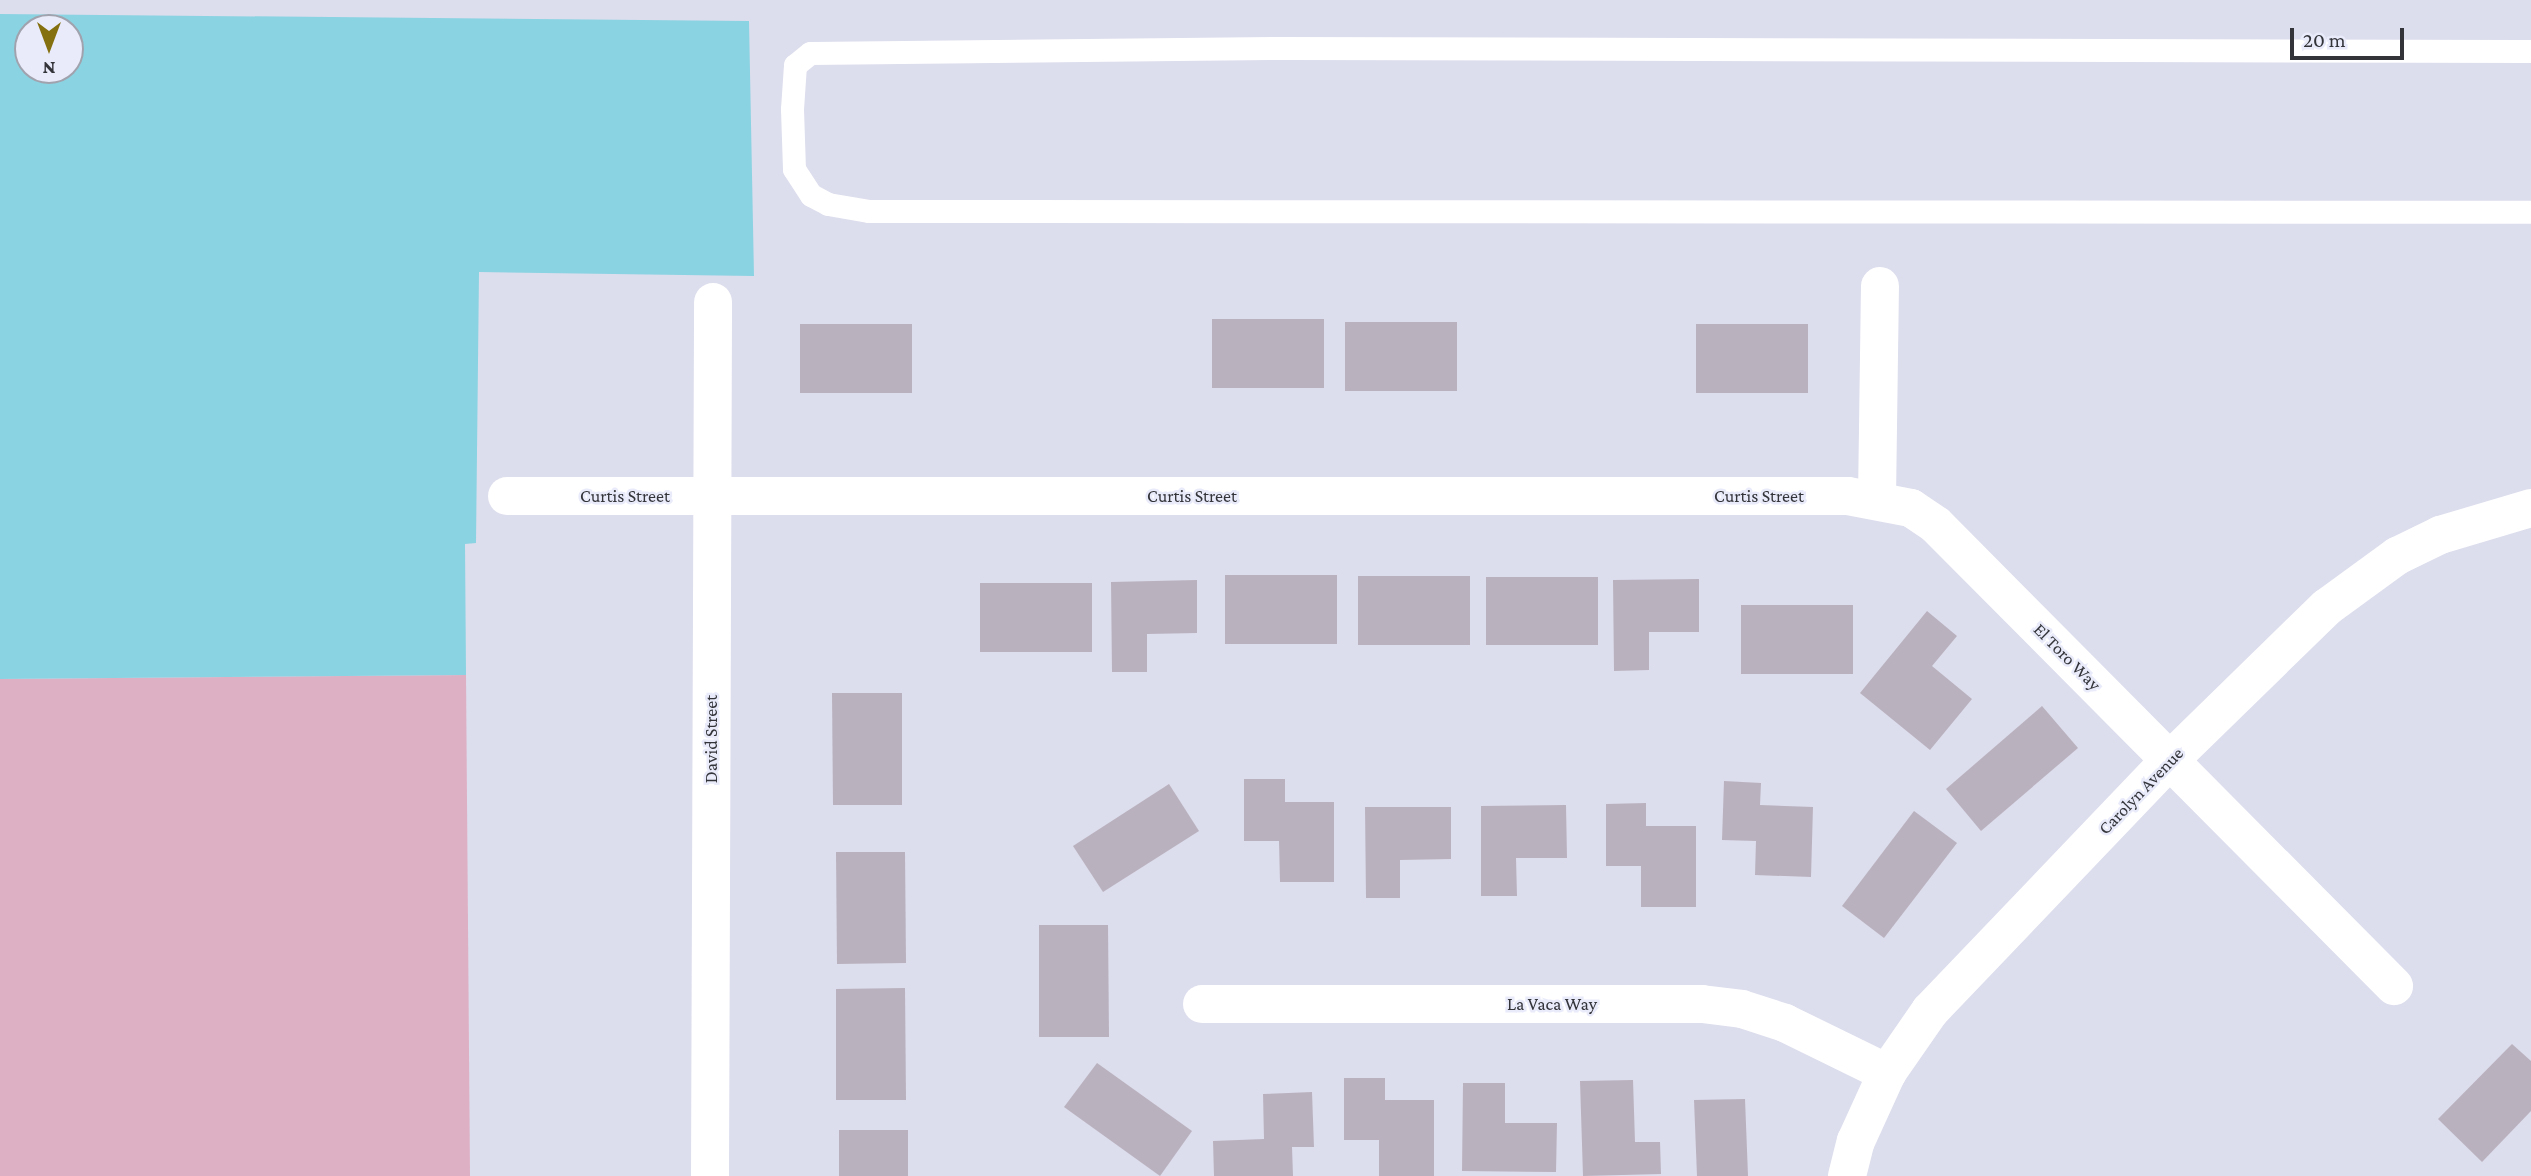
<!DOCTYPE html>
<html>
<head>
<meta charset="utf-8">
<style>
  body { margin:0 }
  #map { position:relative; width:2531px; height:1176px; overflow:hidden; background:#dcdded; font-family:"Crimson Pro",serif }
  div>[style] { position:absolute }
  .green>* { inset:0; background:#deb0c4 }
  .water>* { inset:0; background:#8ad3e2 }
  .building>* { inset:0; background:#bab1be }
  .lane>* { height:23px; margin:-11.5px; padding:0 11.5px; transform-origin:11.5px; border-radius:11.5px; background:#fff }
  .street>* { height:38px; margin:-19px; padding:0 19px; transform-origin:19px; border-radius:19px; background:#fff }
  span { translate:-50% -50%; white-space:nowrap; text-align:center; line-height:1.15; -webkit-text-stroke:5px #e9ebfa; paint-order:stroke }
  .street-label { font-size:18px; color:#33343a }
  .north { position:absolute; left:14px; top:14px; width:70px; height:70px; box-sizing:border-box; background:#e9ebfa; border:2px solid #a0a2ad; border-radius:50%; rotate:180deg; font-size:19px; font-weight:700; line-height:28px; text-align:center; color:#33343a }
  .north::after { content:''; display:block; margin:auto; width:24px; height:32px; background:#857010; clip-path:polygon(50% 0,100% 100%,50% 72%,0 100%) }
  .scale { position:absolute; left:2290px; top:28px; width:114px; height:32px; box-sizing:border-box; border:4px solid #33343a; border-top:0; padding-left:9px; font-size:21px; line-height:24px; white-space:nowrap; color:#33343a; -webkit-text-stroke:5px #e9ebfa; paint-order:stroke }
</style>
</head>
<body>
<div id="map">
  <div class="green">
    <i style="clip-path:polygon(466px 675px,470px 1176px,0 1176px,0 679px)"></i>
  </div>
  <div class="water">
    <i style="clip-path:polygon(evenodd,0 14px,749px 21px,754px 276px,479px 272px,476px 543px,465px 544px,466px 675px,0 679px,0 14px,70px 28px,70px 70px,28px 70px,28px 28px,70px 28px)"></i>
  </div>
  <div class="building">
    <i style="clip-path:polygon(1212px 319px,1324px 319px,1324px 388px,1212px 388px)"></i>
    <i style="clip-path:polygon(1345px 322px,1457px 322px,1457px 391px,1345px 391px)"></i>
    <i style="clip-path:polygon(800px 324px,912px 324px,912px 393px,800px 393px)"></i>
    <i style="clip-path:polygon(1696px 324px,1808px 324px,1808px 393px,1696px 393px)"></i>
    <i style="clip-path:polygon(1225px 575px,1337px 575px,1337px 644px,1225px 644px)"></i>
    <i style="clip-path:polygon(1358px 576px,1470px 576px,1470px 645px,1358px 645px)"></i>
    <i style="clip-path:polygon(1486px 577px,1598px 577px,1598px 645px,1486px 645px)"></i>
    <i style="clip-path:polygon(1699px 579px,1699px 632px,1649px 632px,1649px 670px,1614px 671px,1613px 580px)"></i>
    <i style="clip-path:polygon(1197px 580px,1197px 633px,1147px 634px,1147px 672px,1112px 672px,1111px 582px)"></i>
    <i style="clip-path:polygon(980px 583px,1092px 583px,1092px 652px,980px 652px)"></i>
    <i style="clip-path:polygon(1741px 605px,1853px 605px,1853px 674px,1741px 674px)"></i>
    <i style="clip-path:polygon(1927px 611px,1957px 636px,1932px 666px,1972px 699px,1930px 750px,1860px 693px)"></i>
    <i style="clip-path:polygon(832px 693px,902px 693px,902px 805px,833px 805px)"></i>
    <i style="clip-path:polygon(2042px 706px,2078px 748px,1981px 831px,1946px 789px)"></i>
    <i style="clip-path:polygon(1244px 779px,1285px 779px,1285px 802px,1334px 802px,1334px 882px,1280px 882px,1279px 841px,1244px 841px)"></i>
    <i style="clip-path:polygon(1724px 781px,1761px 783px,1760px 805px,1813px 807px,1811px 877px,1755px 875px,1756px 841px,1722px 840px)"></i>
    <i style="clip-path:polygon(1169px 784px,1199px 831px,1103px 892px,1073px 846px)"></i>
    <i style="clip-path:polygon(1646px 803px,1646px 826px,1696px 826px,1696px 907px,1641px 907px,1641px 866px,1606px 866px,1606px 804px)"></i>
    <i style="clip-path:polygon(1566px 805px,1567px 858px,1516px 858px,1517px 896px,1481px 896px,1481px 806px)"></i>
    <i style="clip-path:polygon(1365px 807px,1451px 807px,1451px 859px,1400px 860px,1400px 898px,1366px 898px)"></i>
    <i style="clip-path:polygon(1914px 811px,1957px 843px,1884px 938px,1842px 906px)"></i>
    <i style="clip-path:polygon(836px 852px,905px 852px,906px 963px,837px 964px)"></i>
    <i style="clip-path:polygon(1039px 925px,1108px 925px,1109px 1037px,1039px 1037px)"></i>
    <i style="clip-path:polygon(905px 988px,906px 1100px,836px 1100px,836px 989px)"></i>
    <i style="clip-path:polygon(2512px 1044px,2531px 1061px,2531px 1111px,2482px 1162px,2438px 1119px)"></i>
    <i style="clip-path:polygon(1097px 1063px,1192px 1131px,1160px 1176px,1064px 1107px)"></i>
    <i style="clip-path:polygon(1344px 1078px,1385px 1078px,1385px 1100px,1434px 1100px,1434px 1176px,1379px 1176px,1379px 1140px,1344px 1140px)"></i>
    <i style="clip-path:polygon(1633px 1080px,1635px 1142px,1660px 1142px,1661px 1174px,1583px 1176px,1580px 1081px)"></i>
    <i style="clip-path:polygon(1463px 1083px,1505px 1083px,1505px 1123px,1557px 1123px,1556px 1172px,1462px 1171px)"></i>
    <i style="clip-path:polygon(1312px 1092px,1314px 1147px,1292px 1147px,1293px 1176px,1214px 1176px,1213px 1141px,1264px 1139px,1263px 1094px)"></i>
    <i style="clip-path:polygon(1745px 1099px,1748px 1176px,1697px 1176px,1694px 1100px)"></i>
    <i style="clip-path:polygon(839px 1130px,908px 1130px,908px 1176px,839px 1176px)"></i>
  </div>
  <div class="lane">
    <i style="left:2531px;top:51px;width:1251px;rotate:-179.86deg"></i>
    <i style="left:1280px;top:48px;width:470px;rotate:179.4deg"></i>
    <i style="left:810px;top:53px;width:19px;rotate:141deg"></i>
    <i style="left:795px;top:65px;width:44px;rotate:93.9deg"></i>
    <i style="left:792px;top:109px;width:60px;rotate:88.1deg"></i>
    <i style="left:794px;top:169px;width:31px;rotate:57deg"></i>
    <i style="left:811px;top:195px;width:19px;rotate:28deg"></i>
    <i style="left:828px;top:204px;width:42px;rotate:9.7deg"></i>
    <i style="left:869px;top:211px;width:1662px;rotate:0.03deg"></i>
  </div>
  <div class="street">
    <i style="left:507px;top:496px;width:1341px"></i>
    <i style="left:1848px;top:496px;width:64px;rotate:10.8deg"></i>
    <i style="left:1911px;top:508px;width:30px;rotate:34deg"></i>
    <i style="left:1936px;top:525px;width:650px;rotate:45.19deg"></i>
    <i style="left:1877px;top:499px;width:213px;rotate:-89.2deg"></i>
    <i style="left:1202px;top:1004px;width:500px"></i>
    <i style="left:1702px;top:1004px;width:40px;rotate:7.1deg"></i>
    <i style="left:1742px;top:1009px;width:45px;rotate:18deg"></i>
    <i style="left:1785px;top:1023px;width:114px;rotate:26.1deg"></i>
    <i style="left:710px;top:1176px;width:874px;rotate:-89.8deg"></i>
    <i style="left:1847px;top:1176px;width:36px;rotate:-76deg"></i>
    <i style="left:1856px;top:1141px;width:75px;rotate:-65.5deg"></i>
    <i style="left:1887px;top:1073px;width:75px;rotate:-55.3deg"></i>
    <i style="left:1930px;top:1011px;width:347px;rotate:-46.3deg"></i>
    <i style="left:2170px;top:760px;width:219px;rotate:-44.3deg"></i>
    <i style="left:2327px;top:607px;width:87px;rotate:-36.1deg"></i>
    <i style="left:2397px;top:556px;width:48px;rotate:-26deg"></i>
    <i style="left:2440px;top:535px;width:95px;rotate:-16.5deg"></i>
  </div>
  <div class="street-label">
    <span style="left:625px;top:496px">Curtis Street</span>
    <span style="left:1192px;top:496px">Curtis Street</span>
    <span style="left:1759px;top:496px">Curtis Street</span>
    <span style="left:2067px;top:657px;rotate:45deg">El Toro Way</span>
    <span style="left:711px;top:739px;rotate:-90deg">David Street</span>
    <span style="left:2141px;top:791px;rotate:-46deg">Carolyn Avenue</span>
    <span style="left:1552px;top:1004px">La Vaca Way</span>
  </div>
  <div class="north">N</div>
  <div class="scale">20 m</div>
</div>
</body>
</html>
